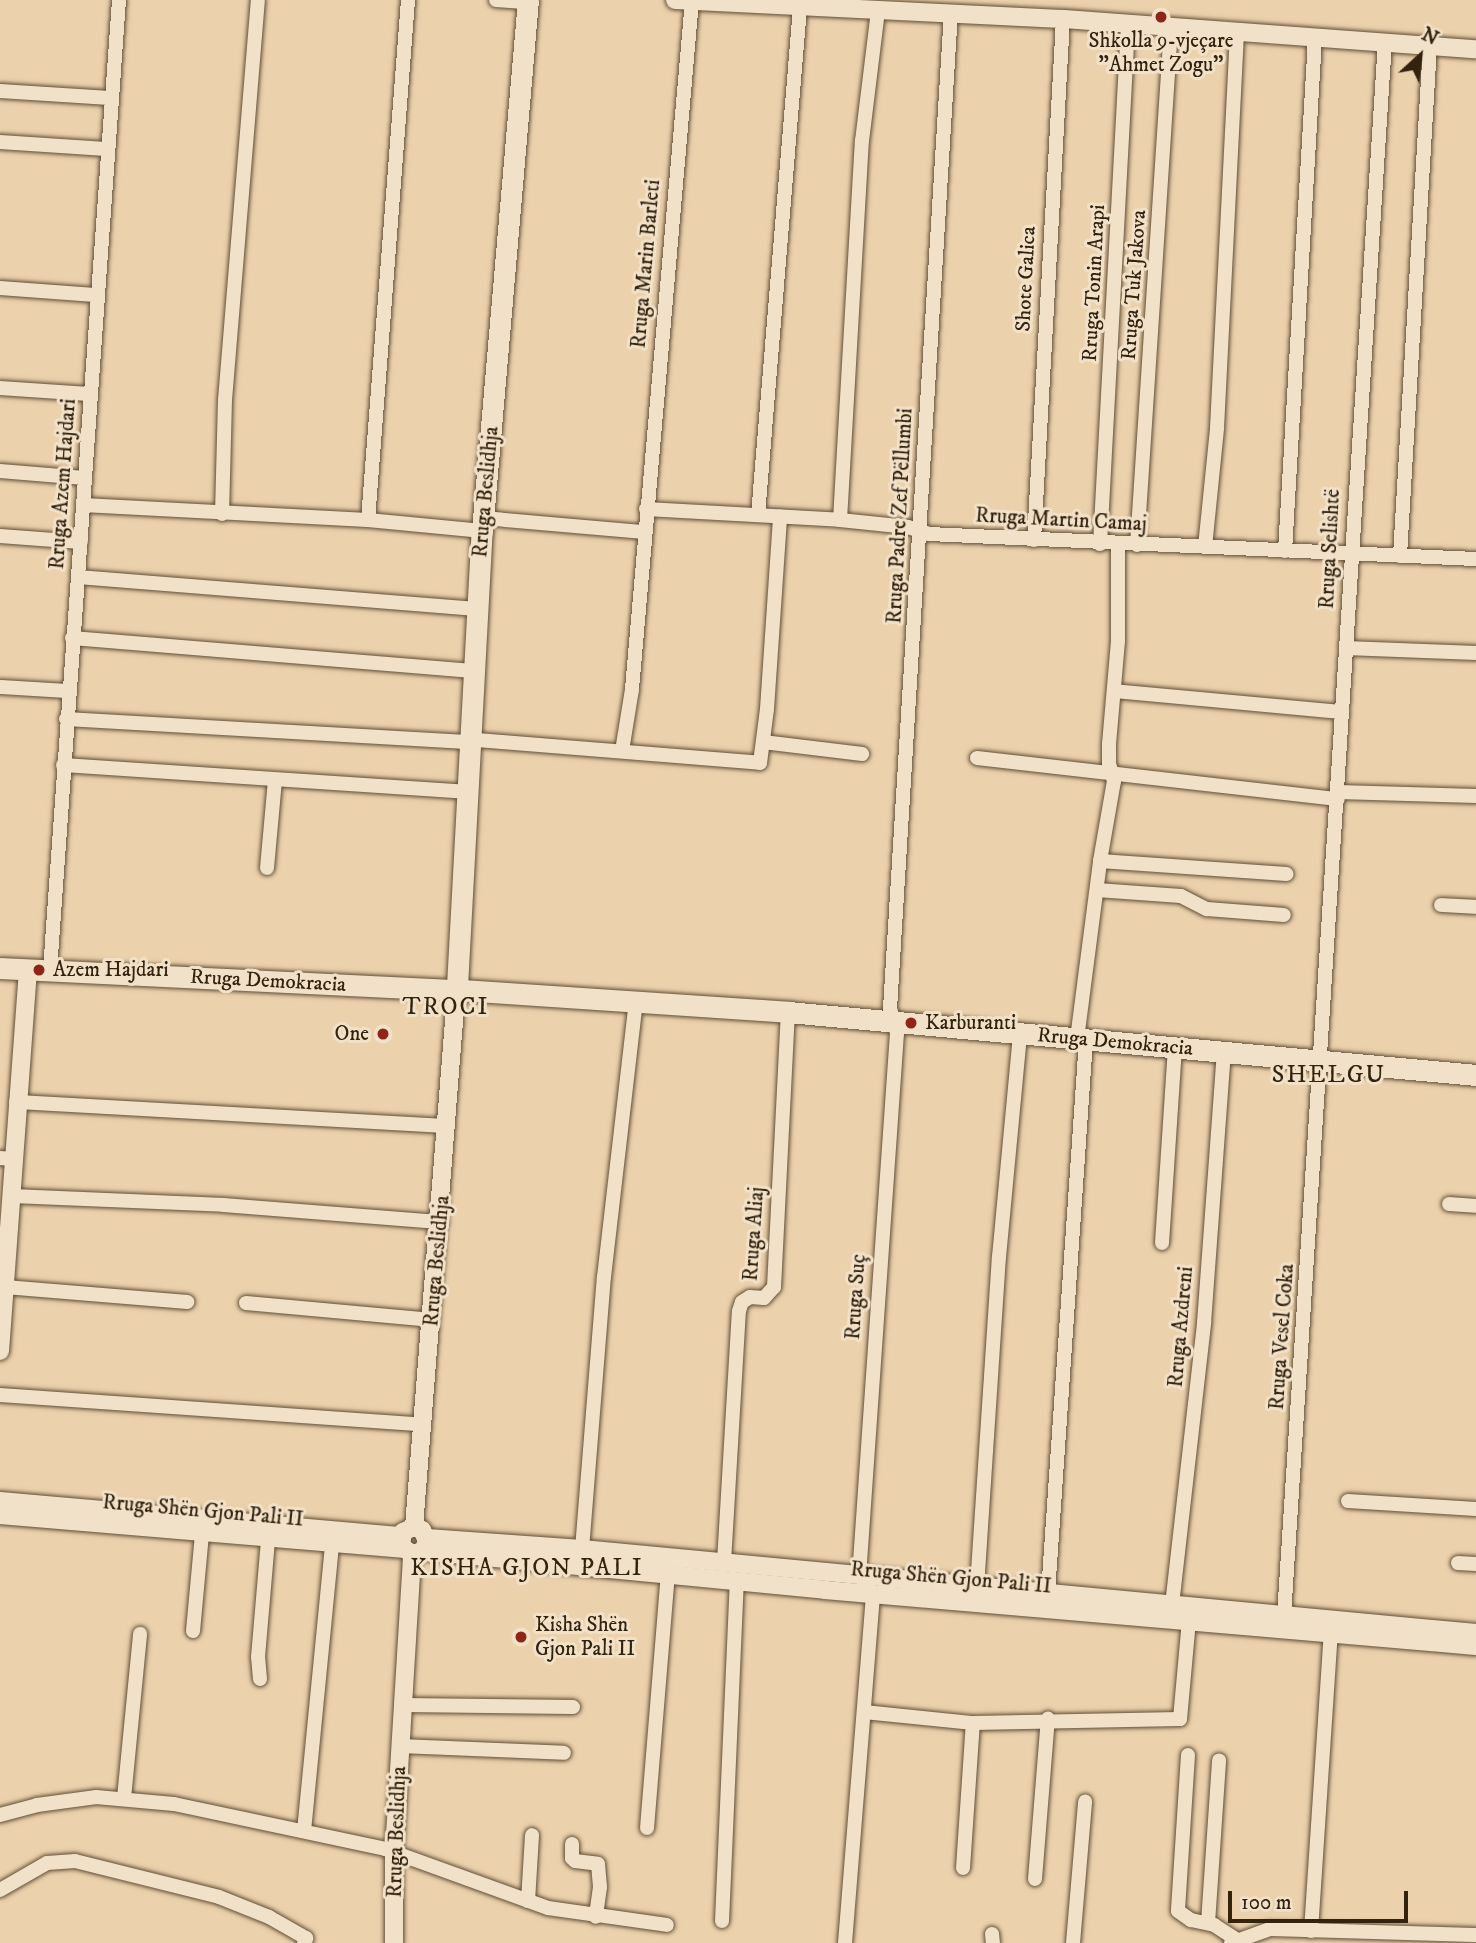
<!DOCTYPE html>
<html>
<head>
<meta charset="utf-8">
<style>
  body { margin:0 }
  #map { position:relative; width:1476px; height:1943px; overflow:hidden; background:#ebd1ac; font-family:"IM FELL DW Pica",serif }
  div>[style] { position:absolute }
  .roads { filter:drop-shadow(0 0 2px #604e36) drop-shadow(0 0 2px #604e36) }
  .minor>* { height:14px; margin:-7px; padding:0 7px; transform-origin:7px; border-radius:7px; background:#f2e1c9 }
  .tertiary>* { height:18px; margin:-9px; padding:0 9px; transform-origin:9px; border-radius:9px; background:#f2e1c9 }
  .secondary>* { height:21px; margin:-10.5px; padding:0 10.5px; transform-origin:10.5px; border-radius:10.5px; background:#f2e1c9 }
  .dots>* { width:19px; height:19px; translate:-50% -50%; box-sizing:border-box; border:4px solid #f2e1c9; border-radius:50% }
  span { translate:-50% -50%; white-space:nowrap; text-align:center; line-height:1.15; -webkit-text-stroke:6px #f2e1c9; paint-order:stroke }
  .poi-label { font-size:21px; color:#32220e }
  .left { translate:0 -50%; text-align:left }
  .right { translate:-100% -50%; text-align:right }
  .street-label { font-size:21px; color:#32220e }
  .quarter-label { font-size:24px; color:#32220e; letter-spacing:2px }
  .north { position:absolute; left:1385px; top:21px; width:70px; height:70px; -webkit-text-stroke:5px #f2e1c9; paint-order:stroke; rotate:27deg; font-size:19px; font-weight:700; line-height:28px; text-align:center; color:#32220e }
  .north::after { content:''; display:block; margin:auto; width:24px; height:32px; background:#32220e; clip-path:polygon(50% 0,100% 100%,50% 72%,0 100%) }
  .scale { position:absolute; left:1228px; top:1891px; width:180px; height:32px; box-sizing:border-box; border:4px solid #32220e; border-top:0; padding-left:9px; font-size:21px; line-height:24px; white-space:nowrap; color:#32220e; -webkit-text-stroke:5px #f2e1c9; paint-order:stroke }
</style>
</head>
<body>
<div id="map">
  <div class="roads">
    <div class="minor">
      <i style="left:496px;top:0;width:32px;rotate:4deg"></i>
      <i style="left:0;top:91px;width:110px;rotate:3.6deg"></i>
      <i style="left:0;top:142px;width:106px;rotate:3.8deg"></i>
      <i style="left:0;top:288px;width:95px;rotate:4.2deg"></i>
      <i style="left:0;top:388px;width:89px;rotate:3.9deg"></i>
      <i style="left:0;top:471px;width:85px;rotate:4.7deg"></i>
      <i style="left:83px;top:505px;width:285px;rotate:3deg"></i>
      <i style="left:368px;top:520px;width:115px;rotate:5.5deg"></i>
      <i style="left:646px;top:509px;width:194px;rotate:3.2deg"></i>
      <i style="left:840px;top:520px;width:68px;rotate:5.9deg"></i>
      <i style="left:908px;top:527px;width:22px;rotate:18deg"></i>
      <i style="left:929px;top:534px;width:548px;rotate:2.62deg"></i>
      <i style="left:222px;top:514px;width:114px;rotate:-88.5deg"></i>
      <i style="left:225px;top:400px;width:401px;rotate:-85.3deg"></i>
      <i style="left:758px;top:515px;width:510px;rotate:-85.27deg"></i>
      <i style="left:483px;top:518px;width:162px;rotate:5deg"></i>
      <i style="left:368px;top:520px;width:522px;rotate:-85.6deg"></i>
      <i style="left:840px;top:520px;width:380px;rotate:-86.7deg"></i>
      <i style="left:862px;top:141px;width:132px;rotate:-83deg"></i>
      <i style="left:0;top:536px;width:81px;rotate:4.2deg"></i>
      <i style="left:1034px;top:540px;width:522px;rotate:-86.81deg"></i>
      <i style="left:1100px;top:544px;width:520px;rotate:-86.91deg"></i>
      <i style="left:1137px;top:545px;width:518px;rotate:-86.24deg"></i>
      <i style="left:1205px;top:547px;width:120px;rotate:-84.2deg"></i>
      <i style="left:1217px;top:428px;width:397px;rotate:-87.1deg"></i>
      <i style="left:1285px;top:551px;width:514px;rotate:-86.65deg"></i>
      <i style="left:1400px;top:556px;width:512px;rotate:-86.64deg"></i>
      <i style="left:78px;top:577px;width:400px;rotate:4.6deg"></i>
      <i style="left:72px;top:638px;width:402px;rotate:4.7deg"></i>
      <i style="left:1346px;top:648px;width:130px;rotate:2.2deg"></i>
      <i style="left:0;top:687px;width:68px;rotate:3.4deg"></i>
      <i style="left:1114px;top:691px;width:229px;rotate:5.3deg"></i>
      <i style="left:66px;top:719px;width:397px;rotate:3.3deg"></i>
      <i style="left:462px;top:742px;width:15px;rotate:-8deg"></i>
      <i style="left:477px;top:740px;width:284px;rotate:4.6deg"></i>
      <i style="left:760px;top:763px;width:54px;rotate:-82.6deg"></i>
      <i style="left:767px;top:709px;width:193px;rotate:-86.1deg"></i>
      <i style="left:763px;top:742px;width:100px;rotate:6.9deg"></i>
      <i style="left:622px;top:751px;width:63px;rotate:-80.8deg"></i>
      <i style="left:632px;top:689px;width:691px;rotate:-85.02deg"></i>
      <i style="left:977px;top:758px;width:363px;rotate:6.5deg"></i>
      <i style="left:63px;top:765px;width:404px;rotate:3.8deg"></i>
      <i style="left:1338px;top:792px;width:138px;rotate:1.7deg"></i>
      <i style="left:1100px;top:861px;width:187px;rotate:4deg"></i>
      <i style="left:267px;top:868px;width:88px;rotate:-84.8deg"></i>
      <i style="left:1097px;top:890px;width:84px;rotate:4.1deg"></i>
      <i style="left:1181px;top:896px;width:29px;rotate:27deg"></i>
      <i style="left:1207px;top:909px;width:77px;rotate:4.5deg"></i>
      <i style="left:1441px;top:905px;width:35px;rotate:3deg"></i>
      <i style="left:50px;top:970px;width:972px;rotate:-85.93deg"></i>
      <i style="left:1077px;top:1039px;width:179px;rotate:-82.6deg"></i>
      <i style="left:1100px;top:861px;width:81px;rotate:-80.1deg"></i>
      <i style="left:1114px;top:781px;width:18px;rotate:-106deg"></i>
      <i style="left:1109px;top:764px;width:20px;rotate:-90deg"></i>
      <i style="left:1109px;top:744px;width:103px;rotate:-85deg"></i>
      <i style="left:1118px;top:641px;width:97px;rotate:-90deg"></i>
      <i style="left:16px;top:1102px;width:432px;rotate:3.2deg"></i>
      <i style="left:0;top:1158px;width:12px;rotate:5deg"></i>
      <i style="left:12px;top:1196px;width:212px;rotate:2.4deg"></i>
      <i style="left:224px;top:1205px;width:218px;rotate:4.5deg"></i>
      <i style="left:1449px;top:1204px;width:27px;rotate:4deg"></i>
      <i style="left:1162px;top:1243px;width:196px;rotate:-86.2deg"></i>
      <i style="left:5px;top:1287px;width:183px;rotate:4.7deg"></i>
      <i style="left:246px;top:1303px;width:187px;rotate:5.2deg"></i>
      <i style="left:0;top:1395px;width:425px;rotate:4deg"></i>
      <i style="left:1348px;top:1501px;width:128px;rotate:3.6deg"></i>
      <i style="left:582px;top:1549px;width:273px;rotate:-85.4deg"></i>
      <i style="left:604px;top:1277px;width:277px;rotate:-83.4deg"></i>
      <i style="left:724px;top:1562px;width:251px;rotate:-86.6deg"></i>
      <i style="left:739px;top:1311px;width:9px;rotate:-72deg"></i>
      <i style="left:742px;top:1302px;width:9px;rotate:-32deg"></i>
      <i style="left:750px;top:1297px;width:14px;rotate:4deg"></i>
      <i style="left:764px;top:1298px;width:15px;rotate:-48deg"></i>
      <i style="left:774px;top:1287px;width:275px;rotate:-87.1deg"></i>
      <i style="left:1458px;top:1563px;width:18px;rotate:3deg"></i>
      <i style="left:977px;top:1587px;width:331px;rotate:-86.2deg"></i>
      <i style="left:999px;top:1257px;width:225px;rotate:-84.6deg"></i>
      <i style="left:1048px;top:1593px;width:554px;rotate:-86.07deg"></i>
      <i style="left:1172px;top:1605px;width:284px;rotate:-83.5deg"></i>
      <i style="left:1204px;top:1323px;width:272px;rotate:-85.8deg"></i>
      <i style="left:1284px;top:1616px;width:1578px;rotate:-86.33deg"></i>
      <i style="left:193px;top:1631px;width:97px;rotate:-84.7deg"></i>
      <i style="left:260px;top:1679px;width:22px;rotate:-95deg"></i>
      <i style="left:258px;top:1657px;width:117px;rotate:-85.1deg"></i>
      <i style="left:403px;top:1705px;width:170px;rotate:0.7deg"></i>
      <i style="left:864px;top:1712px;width:110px;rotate:5.8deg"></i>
      <i style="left:973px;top:1723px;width:207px;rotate:-1.1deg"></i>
      <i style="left:1180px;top:1719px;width:98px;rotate:-84.8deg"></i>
      <i style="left:400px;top:1746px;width:164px;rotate:2.4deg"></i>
      <i style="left:1188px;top:1755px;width:156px;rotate:93.7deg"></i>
      <i style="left:1178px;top:1911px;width:16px;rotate:35deg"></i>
      <i style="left:1191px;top:1920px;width:24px;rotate:12deg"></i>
      <i style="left:1214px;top:1925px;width:27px;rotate:33deg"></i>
      <i style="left:124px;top:1798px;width:165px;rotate:-84.4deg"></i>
      <i style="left:0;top:1815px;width:38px;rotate:-15deg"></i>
      <i style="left:37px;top:1805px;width:60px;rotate:-7.7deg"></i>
      <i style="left:96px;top:1797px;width:78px;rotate:5.1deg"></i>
      <i style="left:174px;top:1804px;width:216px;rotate:12deg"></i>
      <i style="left:385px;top:1849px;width:173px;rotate:19.9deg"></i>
      <i style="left:548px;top:1908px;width:120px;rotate:8.1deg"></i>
      <i style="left:647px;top:1828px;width:256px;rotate:-85.3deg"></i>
      <i style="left:304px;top:1831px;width:287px;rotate:-84.4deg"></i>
      <i style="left:572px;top:1844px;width:14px;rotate:90deg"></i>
      <i style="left:572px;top:1858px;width:4px;rotate:45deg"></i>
      <i style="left:575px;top:1861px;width:23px;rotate:7deg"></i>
      <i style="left:598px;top:1864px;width:23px;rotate:85deg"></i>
      <i style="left:600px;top:1887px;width:30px;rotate:98deg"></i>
      <i style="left:963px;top:1868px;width:145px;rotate:-86.1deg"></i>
      <i style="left:1035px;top:1879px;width:161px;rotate:-85.4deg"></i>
      <i style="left:0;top:1890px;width:54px;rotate:-29.9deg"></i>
      <i style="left:47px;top:1863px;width:28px;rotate:-4deg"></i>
      <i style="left:75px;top:1861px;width:148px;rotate:14deg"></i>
      <i style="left:219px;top:1897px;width:54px;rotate:21.8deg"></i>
      <i style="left:269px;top:1917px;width:43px;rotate:29.6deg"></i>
      <i style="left:306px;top:1938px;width:5px;rotate:112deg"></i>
      <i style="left:528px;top:1901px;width:66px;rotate:-86.5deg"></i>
      <i style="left:722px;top:1921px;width:341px;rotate:-87.5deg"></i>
      <i style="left:1208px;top:1923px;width:163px;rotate:-86.1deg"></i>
      <i style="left:1311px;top:1931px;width:299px;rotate:-86.2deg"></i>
      <i style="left:992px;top:1934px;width:9px;rotate:84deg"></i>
      <i style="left:845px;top:1943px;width:350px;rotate:-85.4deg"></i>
      <i style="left:873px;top:1594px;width:21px;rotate:-125deg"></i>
      <i style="left:861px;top:1577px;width:15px;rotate:-94deg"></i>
      <i style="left:860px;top:1562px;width:530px;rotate:-86deg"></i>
      <i style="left:897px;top:1033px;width:25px;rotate:-106deg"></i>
      <i style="left:890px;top:1009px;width:998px;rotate:-86.5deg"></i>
      <i style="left:1073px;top:1943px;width:142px;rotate:-85.1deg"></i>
      <i style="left:1231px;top:1943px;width:41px;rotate:-19.7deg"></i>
      <i style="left:1270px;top:1929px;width:206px;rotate:1.7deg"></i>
    </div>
    <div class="tertiary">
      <i style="left:675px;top:0;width:388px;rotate:2.8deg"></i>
      <i style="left:1063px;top:19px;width:414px;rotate:4.2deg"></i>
      <i style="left:0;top:1351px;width:383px;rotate:-85.8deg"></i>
      <i style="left:0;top:1501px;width:403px;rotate:5deg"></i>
      <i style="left:0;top:1515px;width:404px;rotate:4.8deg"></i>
      <i style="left:414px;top:1527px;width:533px;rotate:-85.48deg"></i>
      <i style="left:427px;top:1538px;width:155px;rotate:4.1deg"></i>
      <i style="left:582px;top:1549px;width:898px;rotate:5.37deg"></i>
      <i style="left:423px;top:1551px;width:11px;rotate:-68deg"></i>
      <i style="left:427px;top:1541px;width:12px;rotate:-114deg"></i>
      <i style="left:422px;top:1530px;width:9px;rotate:-159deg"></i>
      <i style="left:414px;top:1527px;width:12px;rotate:156deg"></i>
      <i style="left:403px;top:1532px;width:14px;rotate:98deg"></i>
      <i style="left:401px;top:1546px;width:14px;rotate:36deg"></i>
      <i style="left:412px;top:1554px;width:11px;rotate:-15deg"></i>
      <i style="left:423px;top:1551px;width:404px;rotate:5.5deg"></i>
      <i style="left:825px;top:1590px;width:653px;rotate:4.92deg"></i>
      <i style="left:394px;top:1943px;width:91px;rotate:-90deg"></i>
      <i style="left:394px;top:1852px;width:299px;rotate:-86.5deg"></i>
    </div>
    <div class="secondary">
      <i style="left:0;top:968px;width:452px;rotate:2.8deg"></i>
      <i style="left:457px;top:986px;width:456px;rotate:-86.9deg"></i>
      <i style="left:482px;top:531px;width:533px;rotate:-85.05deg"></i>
      <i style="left:461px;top:990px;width:328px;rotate:3.8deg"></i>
      <i style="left:788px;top:1012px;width:691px;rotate:5.23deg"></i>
    </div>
  </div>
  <div class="dots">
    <i style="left:1161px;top:17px;background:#8f2418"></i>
    <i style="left:39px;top:970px;background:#8f2418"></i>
    <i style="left:911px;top:1023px;background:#8f2418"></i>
    <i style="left:383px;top:1034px;background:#8f2418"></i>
    <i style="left:521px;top:1637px;background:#8f2418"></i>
  </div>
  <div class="poi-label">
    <span style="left:1161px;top:53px">Shkolla 9-vjeçare<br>"Ahmet Zogu"</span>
    <span class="left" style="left:53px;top:970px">Azem Hajdari</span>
    <span class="left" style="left:925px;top:1023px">Karburanti</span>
    <span class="right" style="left:369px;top:1034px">One</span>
    <span class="left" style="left:535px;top:1637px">Kisha Shën<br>Gjon Pali II</span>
  </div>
  <div class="street-label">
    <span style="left:646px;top:264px;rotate:-85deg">Rruga Marin Barleti</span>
    <span style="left:1026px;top:279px;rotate:-87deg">Shote Galica</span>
    <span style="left:1094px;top:283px;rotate:-87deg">Rruga Tonin Arapi</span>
    <span style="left:1134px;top:285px;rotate:-86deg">Rruga Tuk Jakova</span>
    <span style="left:63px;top:484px;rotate:-86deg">Rruga Azem Hajdari</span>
    <span style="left:486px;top:492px;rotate:-85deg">Rruga Beslidhja</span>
    <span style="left:900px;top:516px;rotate:-87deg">Rruga Padre Zef Pëllumbi</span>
    <span style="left:1061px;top:520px;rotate:3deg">Rruga Martin Camaj</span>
    <span style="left:1330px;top:549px;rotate:-87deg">Rruga Selishtë</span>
    <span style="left:268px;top:981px;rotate:3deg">Rruga Demokracia</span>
    <span style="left:1115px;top:1042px;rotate:5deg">Rruga Demokracia</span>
    <span style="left:754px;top:1234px;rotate:-86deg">Rruga Aliaj</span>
    <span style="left:437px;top:1261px;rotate:-85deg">Rruga Beslidhja</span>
    <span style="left:856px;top:1297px;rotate:-86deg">Rruga Suç</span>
    <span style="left:1181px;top:1327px;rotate:-85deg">Rruga Azdreni</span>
    <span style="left:1282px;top:1337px;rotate:-86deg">Rruga Vesel Coka</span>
    <span style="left:203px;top:1511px;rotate:5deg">Rruga Shën Gjon Pali II</span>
    <span style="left:951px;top:1578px;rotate:5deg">Rruga Shën Gjon Pali II</span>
    <span style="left:397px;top:1832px;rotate:-88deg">Rruga Beslidhja</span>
  </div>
  <div class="quarter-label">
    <span style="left:446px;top:1008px">TROCI</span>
    <span style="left:1329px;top:1076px">SHELGU</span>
    <span style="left:527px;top:1569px">KISHA GJON PALI</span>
  </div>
  <div class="north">N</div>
  <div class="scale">100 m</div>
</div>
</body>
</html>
